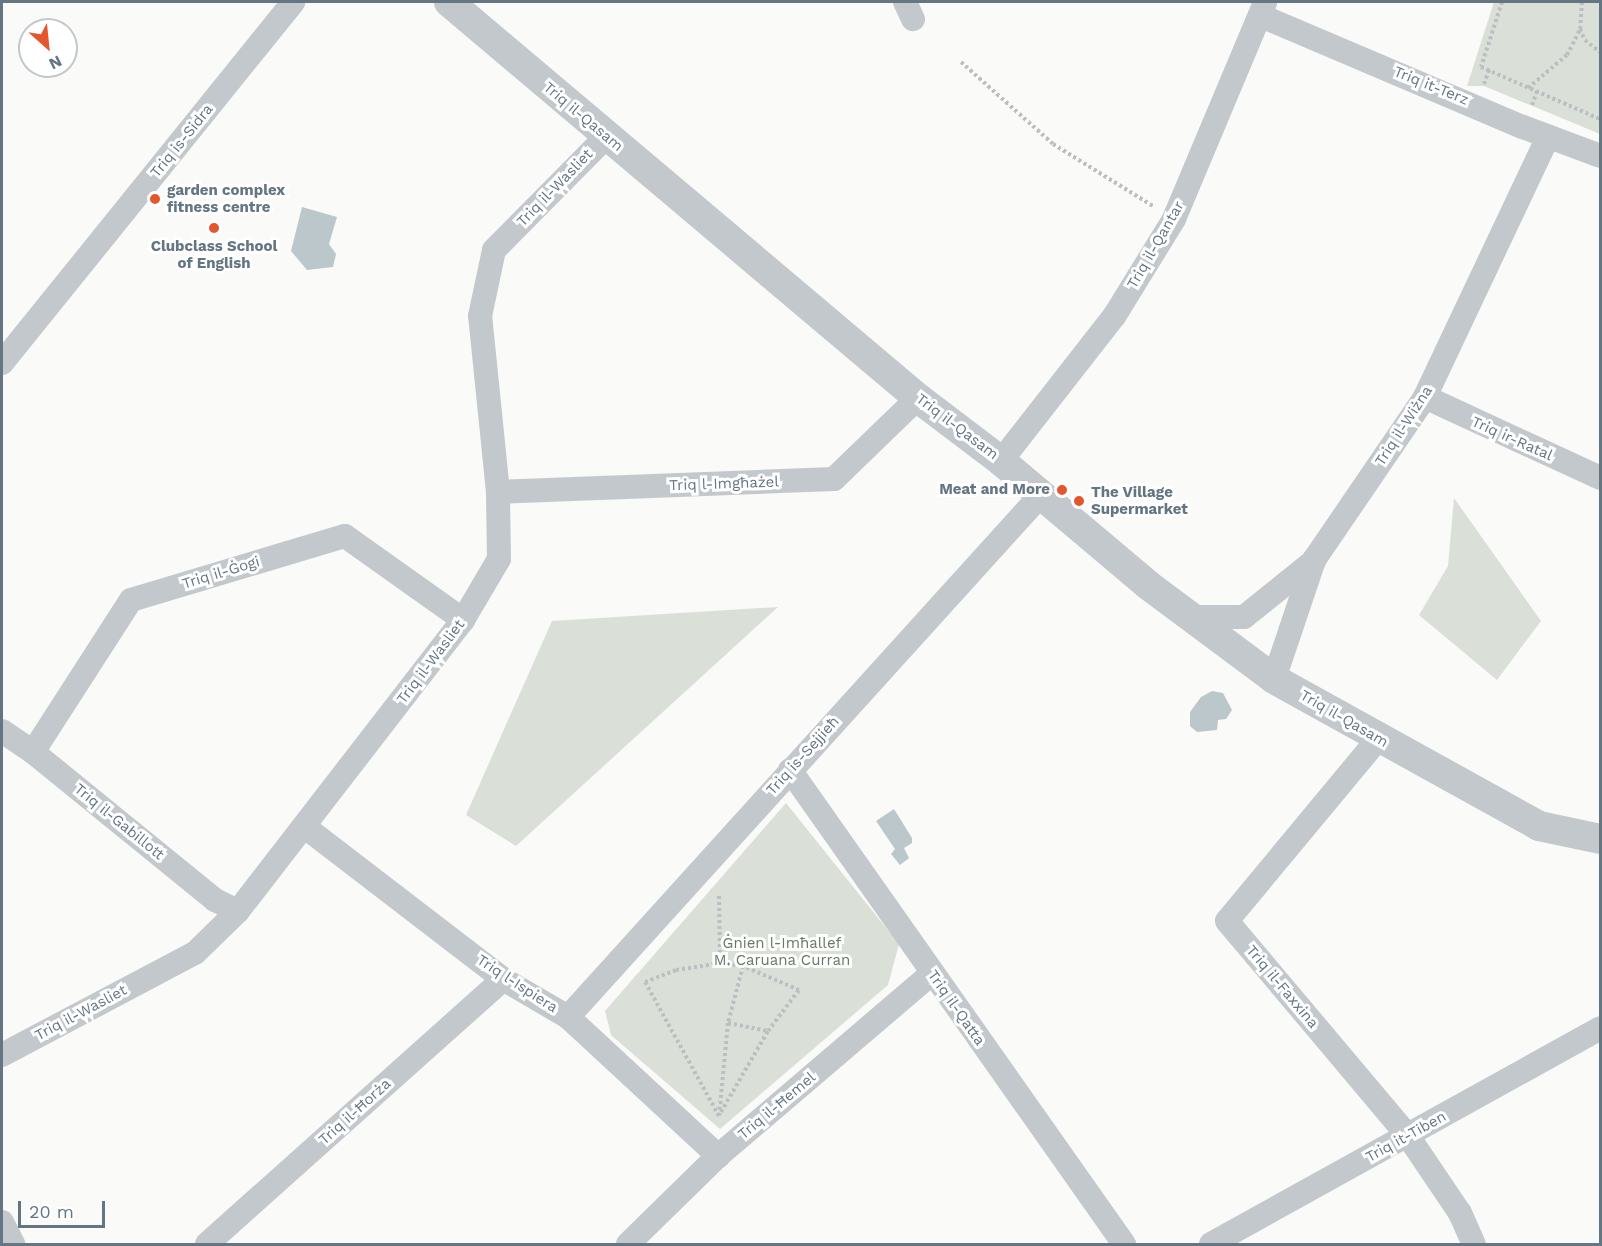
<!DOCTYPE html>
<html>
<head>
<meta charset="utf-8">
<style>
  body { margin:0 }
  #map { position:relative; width:1602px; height:1246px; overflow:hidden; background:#fafaf8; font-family:"Work Sans",sans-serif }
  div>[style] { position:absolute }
  .green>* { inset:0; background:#dadfd7 }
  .water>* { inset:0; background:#bbc7cb }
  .path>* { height:4px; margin-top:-2px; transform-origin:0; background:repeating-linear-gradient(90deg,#bbbfc2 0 3px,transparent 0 6px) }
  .minor>* { height:24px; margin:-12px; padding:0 12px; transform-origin:12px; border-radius:12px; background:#c3c8cc }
  .tertiary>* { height:30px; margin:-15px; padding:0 15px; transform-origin:15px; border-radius:15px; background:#c3c8cc }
  .dots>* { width:16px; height:16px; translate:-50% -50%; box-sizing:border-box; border:3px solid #fff; border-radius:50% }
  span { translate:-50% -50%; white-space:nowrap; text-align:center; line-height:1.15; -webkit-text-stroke:6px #fff; paint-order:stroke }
  .street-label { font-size:15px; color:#657683 }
  .poi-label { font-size:15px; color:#657683; font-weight:700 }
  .left { translate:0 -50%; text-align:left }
  .right { translate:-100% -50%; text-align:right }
  .park-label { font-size:15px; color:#687a64 }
  .frame { position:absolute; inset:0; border:3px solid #657683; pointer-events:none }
  .north { position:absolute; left:18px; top:18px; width:60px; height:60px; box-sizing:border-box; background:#fff; border:2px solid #c1c8cd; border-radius:50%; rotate:153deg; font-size:16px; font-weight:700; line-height:24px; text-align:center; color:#657683 }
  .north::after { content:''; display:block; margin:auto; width:21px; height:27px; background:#e4572e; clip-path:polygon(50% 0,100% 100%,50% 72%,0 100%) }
  .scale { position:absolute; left:18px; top:1201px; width:87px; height:27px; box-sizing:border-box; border:3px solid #657683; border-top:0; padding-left:8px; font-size:18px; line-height:21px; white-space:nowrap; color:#657683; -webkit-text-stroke:4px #fff; paint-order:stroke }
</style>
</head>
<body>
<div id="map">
  <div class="green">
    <i style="clip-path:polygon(1494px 2px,1600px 2px,1600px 134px,1484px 86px,1467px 86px)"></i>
    <i style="clip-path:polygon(1454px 498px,1541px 621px,1497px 680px,1419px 615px,1448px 566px)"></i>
    <i style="clip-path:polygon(778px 607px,516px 846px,466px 815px,552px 621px)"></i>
    <i style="clip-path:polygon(786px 803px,899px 944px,888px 985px,720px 1129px,611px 1035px,605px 1011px)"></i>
  </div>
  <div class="water">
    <i style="clip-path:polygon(302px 207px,337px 217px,329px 244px,336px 254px,333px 267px,307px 270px,291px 251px)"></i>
    <i style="clip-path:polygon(1212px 691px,1223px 693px,1232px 710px,1226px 719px,1218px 720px,1217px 730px,1197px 732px,1190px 726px,1190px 712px,1201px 697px)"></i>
    <i style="clip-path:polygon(894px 809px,912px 838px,912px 843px,904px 848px,909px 858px,900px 865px,891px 854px,895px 849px,876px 821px)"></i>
  </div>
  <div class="path">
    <i style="left:1502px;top:2px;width:68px;rotate:107.9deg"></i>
    <i style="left:1481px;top:67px;width:130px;rotate:23.6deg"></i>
    <i style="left:1582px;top:2px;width:27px;rotate:94deg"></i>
    <i style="left:1580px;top:29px;width:12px;rotate:66deg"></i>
    <i style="left:1585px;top:40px;width:19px;rotate:39deg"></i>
    <i style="left:961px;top:62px;width:123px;rotate:41.7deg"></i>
    <i style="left:1053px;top:144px;width:118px;rotate:31.8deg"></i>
    <i style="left:1484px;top:84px;width:15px;rotate:-70deg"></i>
    <i style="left:1528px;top:88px;width:51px;rotate:-40.2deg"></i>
    <i style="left:1567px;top:55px;width:29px;rotate:-63deg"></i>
    <i style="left:1532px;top:105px;width:15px;rotate:-70deg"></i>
    <i style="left:719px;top:896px;width:67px;rotate:89.1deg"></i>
    <i style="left:720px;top:963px;width:23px;rotate:7deg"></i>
    <i style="left:743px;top:966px;width:59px;rotate:104.7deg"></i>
    <i style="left:728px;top:1023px;width:93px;rotate:95.5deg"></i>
    <i style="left:719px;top:1116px;width:153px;rotate:-118.9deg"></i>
    <i style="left:645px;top:982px;width:33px;rotate:-21deg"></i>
    <i style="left:676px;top:970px;width:45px;rotate:-9deg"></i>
    <i style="left:728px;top:1023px;width:41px;rotate:11.3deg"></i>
    <i style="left:721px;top:1112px;width:94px;rotate:-59.9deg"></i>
    <i style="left:768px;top:1031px;width:51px;rotate:-52.9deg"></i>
    <i style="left:799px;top:990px;width:61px;rotate:-156.8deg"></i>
  </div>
  <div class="minor">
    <i style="left:905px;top:2px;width:19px;rotate:65deg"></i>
    <i style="left:1261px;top:16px;width:285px;rotate:23deg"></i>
    <i style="left:1523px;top:127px;width:82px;rotate:20.6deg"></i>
    <i style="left:2px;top:363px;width:464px;rotate:-51.1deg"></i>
    <i style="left:1425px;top:397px;width:193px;rotate:24.8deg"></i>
    <i style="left:1001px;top:461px;width:185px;rotate:-52deg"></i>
    <i style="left:1115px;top:315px;width:113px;rotate:-58.4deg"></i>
    <i style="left:1174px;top:219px;width:235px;rotate:-67.2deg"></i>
    <i style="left:498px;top:492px;width:336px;rotate:-2.2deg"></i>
    <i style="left:834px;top:479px;width:117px;rotate:-44deg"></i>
    <i style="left:1195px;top:617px;width:49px"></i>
    <i style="left:1244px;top:617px;width:90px;rotate:-38.7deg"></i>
    <i style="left:1274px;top:679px;width:126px;rotate:-71.4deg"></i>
    <i style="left:1314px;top:560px;width:197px;rotate:-55.7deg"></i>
    <i style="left:1425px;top:397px;width:288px;rotate:-64.7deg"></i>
    <i style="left:2px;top:731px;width:37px;rotate:34deg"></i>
    <i style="left:33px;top:752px;width:235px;rotate:39.1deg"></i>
    <i style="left:215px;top:900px;width:25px;rotate:26deg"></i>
    <i style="left:1378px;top:739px;width:236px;rotate:129.7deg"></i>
    <i style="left:1227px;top:921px;width:281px;rotate:49.9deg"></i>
    <i style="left:1408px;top:1136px;width:93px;rotate:56deg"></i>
    <i style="left:1460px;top:1213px;width:34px;rotate:66deg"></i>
    <i style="left:33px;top:752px;width:181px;rotate:-57.2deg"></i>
    <i style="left:131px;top:600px;width:223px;rotate:-16.7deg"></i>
    <i style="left:345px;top:536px;width:145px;rotate:35.4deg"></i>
    <i style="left:790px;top:770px;width:580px;rotate:54.83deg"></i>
    <i style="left:305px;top:827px;width:250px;rotate:37.5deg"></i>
    <i style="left:503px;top:979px;width:75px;rotate:30.3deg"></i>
    <i style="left:568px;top:1017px;width:205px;rotate:42.8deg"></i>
    <i style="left:568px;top:1017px;width:702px;rotate:-47.83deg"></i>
    <i style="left:2px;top:1055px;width:218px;rotate:-27.9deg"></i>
    <i style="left:195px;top:953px;width:60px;rotate:-44.3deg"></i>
    <i style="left:238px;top:911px;width:368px;rotate:-52.3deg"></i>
    <i style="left:463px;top:620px;width:71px;rotate:-59.5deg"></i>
    <i style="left:499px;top:559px;width:67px;rotate:-90.9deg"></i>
    <i style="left:498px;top:492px;width:177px;rotate:-95.8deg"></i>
    <i style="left:480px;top:316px;width:67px;rotate:-78deg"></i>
    <i style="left:494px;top:250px;width:159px;rotate:-45.3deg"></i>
    <i style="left:2px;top:1222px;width:25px;rotate:63deg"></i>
    <i style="left:207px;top:1244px;width:397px;rotate:-41.8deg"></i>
    <i style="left:628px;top:1244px;width:126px;rotate:-44.4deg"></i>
    <i style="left:718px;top:1156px;width:282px;rotate:-40.5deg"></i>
    <i style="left:1211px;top:1244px;width:445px;rotate:-29deg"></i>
  </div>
  <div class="tertiary">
    <i style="left:449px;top:2px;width:614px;rotate:40.18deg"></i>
    <i style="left:918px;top:398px;width:104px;rotate:37.2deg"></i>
    <i style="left:1001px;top:461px;width:192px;rotate:40.1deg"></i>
    <i style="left:1148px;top:585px;width:157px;rotate:36.7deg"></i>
    <i style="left:1274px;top:679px;width:303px;rotate:29deg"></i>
    <i style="left:1539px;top:826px;width:62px;rotate:12deg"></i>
  </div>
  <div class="dots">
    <i style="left:155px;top:199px;background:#e4572e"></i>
    <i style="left:214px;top:228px;background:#e4572e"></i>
    <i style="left:1062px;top:490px;background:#e4572e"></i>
    <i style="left:1079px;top:501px;background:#e4572e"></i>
  </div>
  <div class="street-label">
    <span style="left:1431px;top:86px;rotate:22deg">Triq it-Terz</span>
    <span style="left:583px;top:117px;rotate:40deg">Triq il-Qasam</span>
    <span style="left:182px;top:141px;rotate:-51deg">Triq is-Sidra</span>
    <span style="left:555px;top:188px;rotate:-46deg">Triq il-Wasliet</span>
    <span style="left:1156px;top:245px;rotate:-60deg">Triq il-Qantar</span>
    <span style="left:1404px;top:426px;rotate:-57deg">Triq il-Wiżna</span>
    <span style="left:957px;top:427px;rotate:37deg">Triq il-Qasam</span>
    <span style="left:1512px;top:439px;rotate:24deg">Triq ir-Ratal</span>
    <span style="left:724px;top:484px;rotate:-2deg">Triq l-Imgħażel</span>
    <span style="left:221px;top:573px;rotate:-17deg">Triq il-Ġogi</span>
    <span style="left:431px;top:662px;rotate:-53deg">Triq il-Wasliet</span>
    <span style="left:1344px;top:719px;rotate:30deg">Triq il-Qasam</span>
    <span style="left:803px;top:756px;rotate:-48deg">Triq is-Sejjieħ</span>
    <span style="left:119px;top:822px;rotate:39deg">Triq il-Gabillott</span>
    <span style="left:517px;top:984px;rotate:33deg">Triq l-Ispiera</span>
    <span style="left:1282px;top:987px;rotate:50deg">Triq il-Faxxina</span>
    <span style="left:956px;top:1008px;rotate:55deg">Triq il-Qatta</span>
    <span style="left:81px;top:1013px;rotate:-28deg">Triq il-Wasliet</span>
    <span style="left:777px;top:1106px;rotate:-40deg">Triq il-Ħemel</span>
    <span style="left:355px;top:1112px;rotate:-42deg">Triq il-Ħorża</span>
    <span style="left:1406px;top:1137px;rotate:-29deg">Triq it-Tiben</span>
  </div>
  <div class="poi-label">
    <span class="left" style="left:167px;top:199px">garden complex<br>fitness centre</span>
    <span style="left:214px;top:255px">Clubclass School<br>of English</span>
    <span class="right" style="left:1050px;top:490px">Meat and More</span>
    <span class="left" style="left:1091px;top:501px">The Village<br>Supermarket</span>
  </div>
  <div class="park-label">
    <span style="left:782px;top:952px">Ġnien l-Imħallef<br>M. Caruana Curran</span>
  </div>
  <div class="frame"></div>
  <div class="north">N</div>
  <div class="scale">20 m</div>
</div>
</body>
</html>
